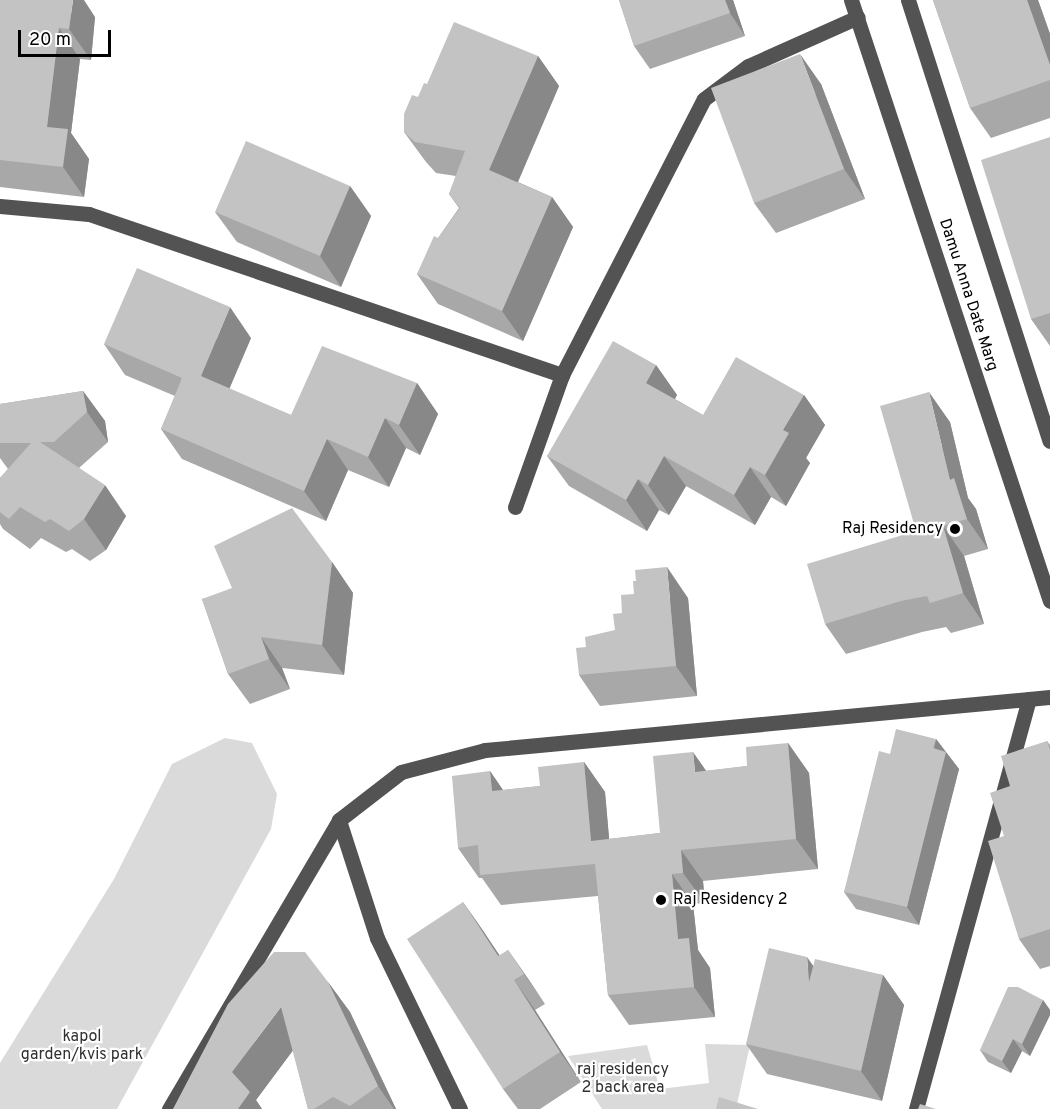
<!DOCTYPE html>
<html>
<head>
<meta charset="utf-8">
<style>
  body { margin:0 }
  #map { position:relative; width:1050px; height:1109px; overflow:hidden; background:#fff; font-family:Overpass,sans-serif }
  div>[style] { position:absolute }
  .green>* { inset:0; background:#dadada }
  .minor>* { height:15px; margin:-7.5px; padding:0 7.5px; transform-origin:7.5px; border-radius:7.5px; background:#535353 }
  .wall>* { inset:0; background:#a8a8a8 }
  .shaded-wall>* { inset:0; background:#888 }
  .building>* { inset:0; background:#c3c3c3 }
  .dots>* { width:16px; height:16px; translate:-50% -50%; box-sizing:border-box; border:3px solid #fff; border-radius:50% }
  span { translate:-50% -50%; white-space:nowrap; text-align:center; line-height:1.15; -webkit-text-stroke:4.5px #fff; paint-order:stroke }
  .street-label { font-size:16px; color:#000 }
  .poi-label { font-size:16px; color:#000 }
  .right { translate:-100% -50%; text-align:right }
  .left { translate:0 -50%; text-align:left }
  .park-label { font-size:16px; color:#313131 }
  .scale { position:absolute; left:18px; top:30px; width:93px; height:27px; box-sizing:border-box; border:3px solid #000; border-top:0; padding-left:8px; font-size:18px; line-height:21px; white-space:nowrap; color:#000; -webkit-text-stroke:4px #fff; paint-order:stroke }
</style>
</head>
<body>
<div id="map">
  <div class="green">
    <i style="clip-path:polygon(225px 738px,252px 743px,277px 794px,271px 829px,117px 1109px,0 1109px,0 1063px,114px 879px,172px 764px)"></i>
    <i style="clip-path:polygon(705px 1044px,750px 1045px,736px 1109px,602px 1109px,568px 1056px,647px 1045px,660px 1089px,709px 1083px)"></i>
  </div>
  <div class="minor">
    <i style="left:851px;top:0;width:633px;rotate:71.68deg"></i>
    <i style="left:908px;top:0;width:463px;rotate:72.2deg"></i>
    <i style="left:0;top:206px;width:89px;rotate:5.1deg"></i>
    <i style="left:89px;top:214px;width:500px;rotate:18.8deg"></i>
    <i style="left:515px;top:507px;width:140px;rotate:-70.4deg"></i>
    <i style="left:562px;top:375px;width:310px;rotate:-62.8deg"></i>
    <i style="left:704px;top:99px;width:55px;rotate:-36.9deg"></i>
    <i style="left:748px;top:66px;width:120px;rotate:-24deg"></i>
    <i style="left:169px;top:1109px;width:335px;rotate:-59.5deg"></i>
    <i style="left:460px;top:1109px;width:190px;rotate:-115.9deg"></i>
    <i style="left:377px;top:938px;width:124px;rotate:-107.9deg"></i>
    <i style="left:339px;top:820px;width:78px;rotate:-37.7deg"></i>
    <i style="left:401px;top:772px;width:87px;rotate:-14.7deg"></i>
    <i style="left:485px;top:750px;width:567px;rotate:-5.36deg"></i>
    <i style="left:916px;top:1109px;width:425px;rotate:-74.6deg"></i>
  </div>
  <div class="wall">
    <i style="clip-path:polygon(0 0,95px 17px,91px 60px,80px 59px,71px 133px,89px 159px,84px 197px,0 187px)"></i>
    <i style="clip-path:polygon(619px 0,733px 0,745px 36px,650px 69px,634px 46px)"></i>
    <i style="clip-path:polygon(933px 0,1038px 0,1050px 34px,1050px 118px,991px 138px,970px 108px)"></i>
    <i style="clip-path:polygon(538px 56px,559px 86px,518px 182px,552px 197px,573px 227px,523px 341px,438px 304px,417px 274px,438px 238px,459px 208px,449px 194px,456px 176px,436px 173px,426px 162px,404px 132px,418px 97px,427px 84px)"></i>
    <i style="clip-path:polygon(821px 84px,865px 199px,776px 233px,754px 203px)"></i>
    <i style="clip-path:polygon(1050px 137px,1050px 346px,1031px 319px)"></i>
    <i style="clip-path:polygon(350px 186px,371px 216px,341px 287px,237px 242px,215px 212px)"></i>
    <i style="clip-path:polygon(251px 338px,229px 389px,291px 415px,417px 383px,438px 414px,420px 455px,406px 448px,389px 487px,348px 470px,326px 521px,182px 459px,161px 429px,175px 396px,125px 375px,104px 344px)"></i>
    <i style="clip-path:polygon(656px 365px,677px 395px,675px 399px,703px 415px,804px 395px,825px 425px,806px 458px,810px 463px,786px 506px,771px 497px,755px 525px,686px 486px,669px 515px,659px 510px,647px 531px,569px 486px,547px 456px)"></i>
    <i style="clip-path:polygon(83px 391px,105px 421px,108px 442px,79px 468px,126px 516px,106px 550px,90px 561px,72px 549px,66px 552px,41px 538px,30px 549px,3px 529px,0 524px,0 478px,8px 469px,0 458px,0 404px)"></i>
    <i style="clip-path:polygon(950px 422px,968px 498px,976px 509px,988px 549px,964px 556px,984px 624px,951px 633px,946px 627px,922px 632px,846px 654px,825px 624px,916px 531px)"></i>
    <i style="clip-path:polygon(332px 562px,353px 593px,344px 675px,282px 668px,290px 689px,250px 704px,228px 674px,202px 599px)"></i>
    <i style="clip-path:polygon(688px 598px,697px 696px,600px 706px,579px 675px,615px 630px,622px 613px)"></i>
    <i style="clip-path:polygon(936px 739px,959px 769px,919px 925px,856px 909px,844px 892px,890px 754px)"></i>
    <i style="clip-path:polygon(1047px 741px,1050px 745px,1050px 966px,1040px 969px,1019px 939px,1010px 786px)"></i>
    <i style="clip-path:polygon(788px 743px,809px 773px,818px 869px,703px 881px,705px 903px,693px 904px,698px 950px,710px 968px,715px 1017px,629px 1025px,608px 995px,598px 896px,501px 905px,482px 878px,479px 878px,458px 848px,490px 771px,503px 790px,540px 786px,584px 762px,605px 792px,609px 839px,660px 833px,706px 771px,747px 766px)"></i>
    <i style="clip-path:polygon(463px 902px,500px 956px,508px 950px,545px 1004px,535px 1010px,581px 1082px,540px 1109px,518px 1109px,503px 1089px)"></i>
    <i style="clip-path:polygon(813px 966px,883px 975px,904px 1005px,882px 1101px,767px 1074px,746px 1044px)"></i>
    <i style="clip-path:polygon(328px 982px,350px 1012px,396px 1109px,308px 1109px,293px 1050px,256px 1100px,262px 1109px,173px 1109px)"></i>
    <i style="clip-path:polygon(1043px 1000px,1050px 1010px,1050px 1015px,1030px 1056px,1022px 1051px,1011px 1073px,988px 1062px,980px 1050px)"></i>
  </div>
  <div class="shaded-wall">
    <i style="clip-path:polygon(73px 0,84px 0,95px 17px,91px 60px,69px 29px)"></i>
    <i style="clip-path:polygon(725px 0,733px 0,745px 36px,730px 13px)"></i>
    <i style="clip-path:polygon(1027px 0,1038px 0,1050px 34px,1050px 65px)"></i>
    <i style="clip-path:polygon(59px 28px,80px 59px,71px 133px,89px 159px,84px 197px,63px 167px,47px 127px)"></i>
    <i style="clip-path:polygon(800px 54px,821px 84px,865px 199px,844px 169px)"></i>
    <i style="clip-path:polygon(538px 56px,559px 86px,510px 200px,489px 170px)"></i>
    <i style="clip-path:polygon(350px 186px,371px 216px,341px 287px,320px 256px)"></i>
    <i style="clip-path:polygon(552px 197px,573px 227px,523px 341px,502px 311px)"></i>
    <i style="clip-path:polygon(230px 307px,251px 338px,222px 406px,201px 376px)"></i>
    <i style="clip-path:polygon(656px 365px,677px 395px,667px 413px,646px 383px)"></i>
    <i style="clip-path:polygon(417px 383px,438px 414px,420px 455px,399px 425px)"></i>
    <i style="clip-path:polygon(83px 391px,105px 421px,108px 442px,87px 412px)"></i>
    <i style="clip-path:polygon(929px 392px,950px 422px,968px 498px,976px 509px,988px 549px,967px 519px,950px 480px)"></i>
    <i style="clip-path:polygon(804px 395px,825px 425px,806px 458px,810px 463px,786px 506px,765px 475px,783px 430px)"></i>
    <i style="clip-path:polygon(385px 418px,406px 448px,389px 487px,368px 457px)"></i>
    <i style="clip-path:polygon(327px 439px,348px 470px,326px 521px,304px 491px)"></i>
    <i style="clip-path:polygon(664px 456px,686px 486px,669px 515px,648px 485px)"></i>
    <i style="clip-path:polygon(750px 467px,771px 497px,755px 525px,734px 495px)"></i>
    <i style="clip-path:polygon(638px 479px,659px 510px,647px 531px,626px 500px)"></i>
    <i style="clip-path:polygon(105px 485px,126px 516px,106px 550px,84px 519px)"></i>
    <i style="clip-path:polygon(943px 526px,964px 556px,984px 624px,963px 593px)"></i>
    <i style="clip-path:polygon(332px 562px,353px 593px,344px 675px,322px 645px)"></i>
    <i style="clip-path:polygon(667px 567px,688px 598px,697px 696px,676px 666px)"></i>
    <i style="clip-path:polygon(261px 637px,282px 668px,290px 689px,269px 659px)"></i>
    <i style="clip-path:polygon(936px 739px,959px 769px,919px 925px,907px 907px)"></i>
    <i style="clip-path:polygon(788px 743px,809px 773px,818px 869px,796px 839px)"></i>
    <i style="clip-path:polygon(693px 752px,714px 782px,695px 772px)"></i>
    <i style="clip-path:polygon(584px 762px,605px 792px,612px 871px,591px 841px)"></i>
    <i style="clip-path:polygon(490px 771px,511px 802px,492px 791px)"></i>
    <i style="clip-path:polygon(681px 850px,703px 881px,705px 903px,683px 873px)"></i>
    <i style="clip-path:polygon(672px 874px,693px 904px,698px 950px,710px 968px,715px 1017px,694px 987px,678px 939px)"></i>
    <i style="clip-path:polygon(463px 902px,484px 932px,515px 979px,498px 956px)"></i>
    <i style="clip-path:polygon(508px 950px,529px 980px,545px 1004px,524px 974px)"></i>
    <i style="clip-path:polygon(807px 957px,828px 987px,809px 982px)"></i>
    <i style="clip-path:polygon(883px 975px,904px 1005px,882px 1101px,861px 1071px)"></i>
    <i style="clip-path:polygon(514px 980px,535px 1010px,581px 1082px,560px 1052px)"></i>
    <i style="clip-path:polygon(328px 982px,350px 1012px,396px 1109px,394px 1109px,378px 1086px)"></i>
    <i style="clip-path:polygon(1043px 1000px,1050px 1010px,1050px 1015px,1030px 1056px,1022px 1044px)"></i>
    <i style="clip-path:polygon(281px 1007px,303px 1037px,256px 1100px,262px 1109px,238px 1109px,232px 1072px)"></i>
    <i style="clip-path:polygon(1013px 1039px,1022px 1051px,1011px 1073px,1002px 1061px)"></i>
  </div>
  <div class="building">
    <i style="clip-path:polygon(0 0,73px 0,69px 29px,59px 28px,47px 127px,68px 129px,63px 167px,0 160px)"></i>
    <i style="clip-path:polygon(619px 0,725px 0,730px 13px,634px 46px)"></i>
    <i style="clip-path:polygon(933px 0,1027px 0,1050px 65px,1050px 80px,970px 108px)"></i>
    <i style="clip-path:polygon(454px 22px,538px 56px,489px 170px,552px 197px,502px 311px,417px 274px,434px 236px,438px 238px,460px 208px,449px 194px,465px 151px,415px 142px,404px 132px,404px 114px,412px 95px,418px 97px,424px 83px,427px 84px)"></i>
    <i style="clip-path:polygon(800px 54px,844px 169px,754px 203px,711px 88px)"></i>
    <i style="clip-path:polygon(1050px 137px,1050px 313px,1031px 319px,981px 160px)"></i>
    <i style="clip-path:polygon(246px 141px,350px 186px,320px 256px,215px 212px)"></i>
    <i style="clip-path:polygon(137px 268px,230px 307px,201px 376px,291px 415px,322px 346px,417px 383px,399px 425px,385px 418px,368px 457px,327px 439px,304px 491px,161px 429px,182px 378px,104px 344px)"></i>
    <i style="clip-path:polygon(613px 341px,656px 365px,646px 383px,703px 415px,736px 357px,804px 395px,783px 430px,789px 433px,765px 475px,750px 467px,734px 495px,664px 456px,648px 485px,638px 479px,626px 500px,547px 456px)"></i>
    <i style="clip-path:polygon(83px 391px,87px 412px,54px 442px,40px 442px,105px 485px,84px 519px,69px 531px,50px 519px,45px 522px,20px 507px,9px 519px,0 512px,0 478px,31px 443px,0 443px,0 404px)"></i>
    <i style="clip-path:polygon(929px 392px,950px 480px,954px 478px,967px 519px,943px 526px,963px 593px,930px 603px,927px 596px,901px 601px,825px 624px,807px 564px,916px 531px,880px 406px)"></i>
    <i style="clip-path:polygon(292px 508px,332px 562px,322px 645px,261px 637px,269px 659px,228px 674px,202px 599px,232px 588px,214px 546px)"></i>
    <i style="clip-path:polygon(667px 567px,676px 666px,579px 675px,576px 648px,586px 647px,585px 637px,615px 630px,613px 614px,622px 613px,621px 595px,634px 594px,633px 581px,636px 581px,635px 570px)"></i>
    <i style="clip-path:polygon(896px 729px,936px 739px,933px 748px,946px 752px,907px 907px,844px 892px,879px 751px,890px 754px)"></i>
    <i style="clip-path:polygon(1047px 741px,1050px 750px,1050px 929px,1019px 939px,988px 841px,1004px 836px,990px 793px,1010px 786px,1001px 756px)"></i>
    <i style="clip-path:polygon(788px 743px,796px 839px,681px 850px,683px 873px,672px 874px,678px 939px,689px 938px,694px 987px,608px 995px,595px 864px,480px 875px,478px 845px,458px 848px,452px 776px,490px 771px,492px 791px,540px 786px,538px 767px,584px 762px,591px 841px,660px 833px,653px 756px,693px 752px,695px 772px,747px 766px,746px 747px)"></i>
    <i style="clip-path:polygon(463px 902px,498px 956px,508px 950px,524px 974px,514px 980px,560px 1052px,503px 1089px,407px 939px)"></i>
    <i style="clip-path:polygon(769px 948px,807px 957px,809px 982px,815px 959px,883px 975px,861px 1071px,746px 1044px)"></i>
    <i style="clip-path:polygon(274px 952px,305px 952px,328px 982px,378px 1086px,350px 1106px,333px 1097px,314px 1109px,308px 1109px,281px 1007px,232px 1072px,250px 1092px,238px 1109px,173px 1109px,228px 1004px)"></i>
    <i style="clip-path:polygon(1008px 987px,1018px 987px,1043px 1000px,1022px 1044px,1013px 1039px,1002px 1061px,980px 1050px)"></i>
    <i style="clip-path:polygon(719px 1097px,758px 1109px,716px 1109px)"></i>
    <i style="clip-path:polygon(920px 1104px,936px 1109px,918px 1109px)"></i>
  </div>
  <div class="dots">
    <i style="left:955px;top:529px;background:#000"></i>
    <i style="left:661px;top:900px;background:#000"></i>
  </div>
  <div class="street-label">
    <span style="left:968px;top:295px;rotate:72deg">Damu Anna Date Marg</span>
  </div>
  <div class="poi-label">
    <span class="right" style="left:943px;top:529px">Raj Residency</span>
    <span class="left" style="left:673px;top:900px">Raj Residency 2</span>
  </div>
  <div class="park-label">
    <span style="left:82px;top:1046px">kapol<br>garden/kvis park</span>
    <span style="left:623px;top:1079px">raj residency<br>2 back area</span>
  </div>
  <div class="scale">20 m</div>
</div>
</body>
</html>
